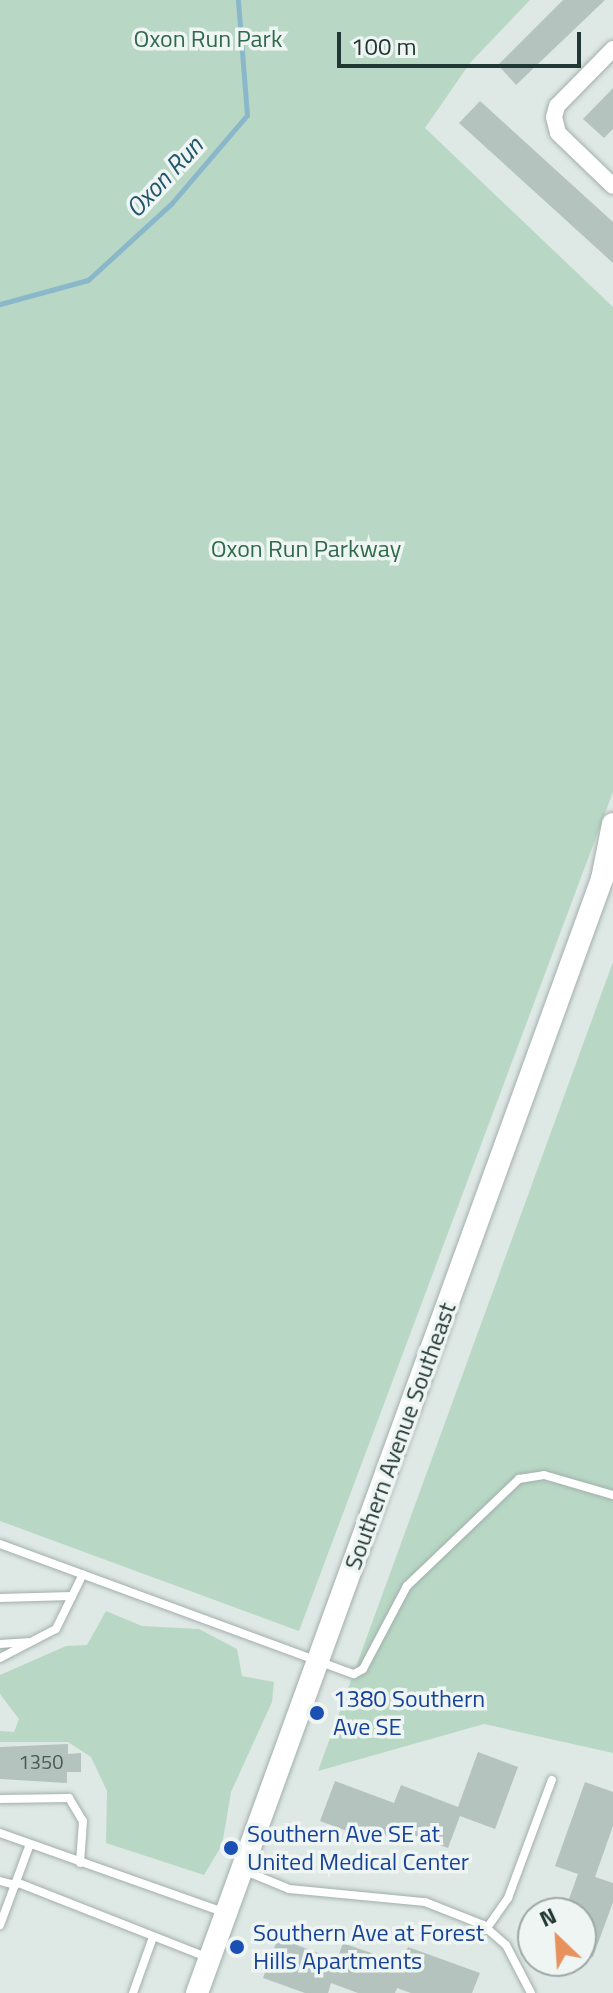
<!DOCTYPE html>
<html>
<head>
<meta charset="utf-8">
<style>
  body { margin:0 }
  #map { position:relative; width:613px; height:1993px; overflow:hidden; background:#dee8e5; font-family:"Titillium Web",sans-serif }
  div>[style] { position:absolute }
  .green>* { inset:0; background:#b8d8c5 }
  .stream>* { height:5px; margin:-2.5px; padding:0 2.5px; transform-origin:2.5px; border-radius:2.5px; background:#8ab8ca }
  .building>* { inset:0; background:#b4c3be }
  .roads { filter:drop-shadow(0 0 2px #a2afac) drop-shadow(0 0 2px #a2afac) }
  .lane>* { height:8px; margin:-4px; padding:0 4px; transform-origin:4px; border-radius:4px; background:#fff }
  .street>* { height:16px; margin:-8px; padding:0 8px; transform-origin:8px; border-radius:8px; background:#fff }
  .secondary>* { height:22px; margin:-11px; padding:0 11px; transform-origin:11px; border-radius:11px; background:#fff }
  .dots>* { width:22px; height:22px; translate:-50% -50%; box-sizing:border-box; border:4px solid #eef5f3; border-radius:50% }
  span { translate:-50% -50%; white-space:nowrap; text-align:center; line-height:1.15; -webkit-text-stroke:7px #eef5f3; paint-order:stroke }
  .number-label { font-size:20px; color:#465a56 }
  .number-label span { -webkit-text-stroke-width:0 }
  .park-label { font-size:24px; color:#2f6a4d }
  .street-label { font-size:24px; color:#213733 }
  .transit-label { font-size:24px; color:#164399 }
  .left { translate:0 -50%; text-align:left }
  .water-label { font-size:26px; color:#21566d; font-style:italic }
  .north { position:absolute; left:517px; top:1897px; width:80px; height:80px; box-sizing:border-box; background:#eef5f3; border:2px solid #9ca9a6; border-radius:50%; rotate:335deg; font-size:22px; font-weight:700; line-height:32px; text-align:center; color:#213733 }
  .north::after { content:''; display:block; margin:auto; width:28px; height:36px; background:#e6915e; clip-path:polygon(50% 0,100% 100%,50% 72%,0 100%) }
  .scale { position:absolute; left:337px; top:32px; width:244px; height:36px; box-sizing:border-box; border:4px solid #213733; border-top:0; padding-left:10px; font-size:24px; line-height:28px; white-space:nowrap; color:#213733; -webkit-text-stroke:6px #eef5f3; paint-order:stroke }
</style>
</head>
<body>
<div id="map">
  <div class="green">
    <i style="clip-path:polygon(0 0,530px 0,470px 63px,425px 128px,613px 307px,613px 792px,299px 1631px,0 1521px)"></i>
    <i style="clip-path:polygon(613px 962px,613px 1753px,484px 1724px,318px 1771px)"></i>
    <i style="clip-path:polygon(106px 1611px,142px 1626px,199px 1629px,237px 1649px,242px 1676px,274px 1682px,272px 1702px,231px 1792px,222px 1845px,204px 1875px,106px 1843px,107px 1791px,91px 1757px,68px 1742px,0 1742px,0 1731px,14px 1732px,19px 1719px,0 1694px,0 1675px,66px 1646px,87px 1645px)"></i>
  </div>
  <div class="stream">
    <i style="left:0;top:304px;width:91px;rotate:-15.3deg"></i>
    <i style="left:88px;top:280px;width:113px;rotate:-42.5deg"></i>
    <i style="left:171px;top:204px;width:117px;rotate:-49.5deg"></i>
    <i style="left:247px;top:115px;width:115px;rotate:-94.5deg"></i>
  </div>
  <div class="building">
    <i style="clip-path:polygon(563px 0,605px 0,516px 85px,498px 65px)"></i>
    <i style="clip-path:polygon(613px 88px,613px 129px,604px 138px,583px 119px)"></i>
    <i style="clip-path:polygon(480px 101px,613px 222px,613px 263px,459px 123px)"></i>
    <i style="clip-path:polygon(68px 1744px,68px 1754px,81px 1753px,81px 1772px,67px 1772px,67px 1783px,0 1779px,0 1747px)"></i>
    <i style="clip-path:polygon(478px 1752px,518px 1767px,495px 1829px,460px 1816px,448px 1848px,389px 1826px,382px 1844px,320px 1821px,335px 1781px,394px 1803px,401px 1785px,458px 1807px)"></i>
    <i style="clip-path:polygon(585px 1782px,613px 1792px,613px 1826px,595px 1877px,613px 1883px,613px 1902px,593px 1957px,581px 1953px,581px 1913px,564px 1913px,578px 1874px,555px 1866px)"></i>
    <i style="clip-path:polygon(278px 1938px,337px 1960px,343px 1943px,402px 1964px,408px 1947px,480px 1973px,472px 1993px,411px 1993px,397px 1988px,395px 1993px,358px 1993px,331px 1983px,328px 1993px,305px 1993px,263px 1978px)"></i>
  </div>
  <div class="roads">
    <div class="lane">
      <i style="left:0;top:1544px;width:377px;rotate:20.2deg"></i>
      <i style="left:354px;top:1674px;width:10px;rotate:-29deg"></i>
      <i style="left:363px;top:1669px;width:94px;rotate:-62.1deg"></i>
      <i style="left:407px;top:1586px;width:155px;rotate:-43.7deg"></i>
      <i style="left:519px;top:1479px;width:25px;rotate:-9deg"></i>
      <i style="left:544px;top:1475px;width:72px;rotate:16.2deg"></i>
      <i style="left:0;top:1598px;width:72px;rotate:-1.6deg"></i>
      <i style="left:0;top:1644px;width:27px;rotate:-4deg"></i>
      <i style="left:0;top:1658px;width:63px;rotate:-27.4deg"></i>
      <i style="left:56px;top:1629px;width:61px;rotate:-63.9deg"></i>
      <i style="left:0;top:1799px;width:69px;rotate:-0.8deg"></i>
      <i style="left:69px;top:1798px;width:27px;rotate:59deg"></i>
      <i style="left:83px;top:1821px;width:42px;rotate:94.1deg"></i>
      <i style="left:0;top:1833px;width:240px;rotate:19.5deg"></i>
      <i style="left:243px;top:1870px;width:50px;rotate:22.4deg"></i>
      <i style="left:289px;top:1889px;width:137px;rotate:5.5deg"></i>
      <i style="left:425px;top:1902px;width:62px;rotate:21.6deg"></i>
      <i style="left:483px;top:1925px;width:30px;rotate:41deg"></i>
      <i style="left:506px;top:1945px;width:54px;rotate:62.5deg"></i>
      <i style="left:0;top:1881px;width:16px;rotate:15deg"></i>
      <i style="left:16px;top:1882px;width:207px;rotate:21.5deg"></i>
      <i style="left:0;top:1925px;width:86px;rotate:-69.7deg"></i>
      <i style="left:487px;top:1928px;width:37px;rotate:-55deg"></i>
      <i style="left:508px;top:1898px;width:126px;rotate:-69.6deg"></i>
      <i style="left:133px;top:1993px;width:59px;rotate:-70.3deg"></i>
    </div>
    <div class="street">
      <i style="left:613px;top:49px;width:80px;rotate:134.5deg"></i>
      <i style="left:557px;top:106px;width:11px;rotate:105deg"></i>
      <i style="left:554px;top:117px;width:16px;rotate:76deg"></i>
      <i style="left:558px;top:133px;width:76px;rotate:43.9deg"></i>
    </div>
    <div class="secondary">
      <i style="left:197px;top:1993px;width:1185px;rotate:-70.02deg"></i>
      <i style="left:602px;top:879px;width:56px;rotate:-78.7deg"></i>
    </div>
  </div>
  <div class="dots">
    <i style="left:317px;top:1713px;background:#1a4fb4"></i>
    <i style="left:231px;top:1848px;background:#1a4fb4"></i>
    <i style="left:237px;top:1947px;background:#1a4fb4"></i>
  </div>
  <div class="number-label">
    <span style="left:41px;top:1761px">1350</span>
  </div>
  <div class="park-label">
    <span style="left:208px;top:39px">Oxon Run Park</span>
    <span style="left:306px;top:549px">Oxon Run Parkway</span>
  </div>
  <div class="street-label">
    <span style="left:400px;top:1436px;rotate:-70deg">Southern Avenue Southeast</span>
  </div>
  <div class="transit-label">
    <span class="left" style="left:333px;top:1713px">1380 Southern<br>Ave SE</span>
    <span class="left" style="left:247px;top:1848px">Southern Ave SE at<br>United Medical Center</span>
    <span class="left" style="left:253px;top:1947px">Southern Ave at Forest<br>Hills Apartments</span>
  </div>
  <div class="water-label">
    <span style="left:164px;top:177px;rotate:-47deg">Oxon Run</span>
  </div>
  <div class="north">N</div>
  <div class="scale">100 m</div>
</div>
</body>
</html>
